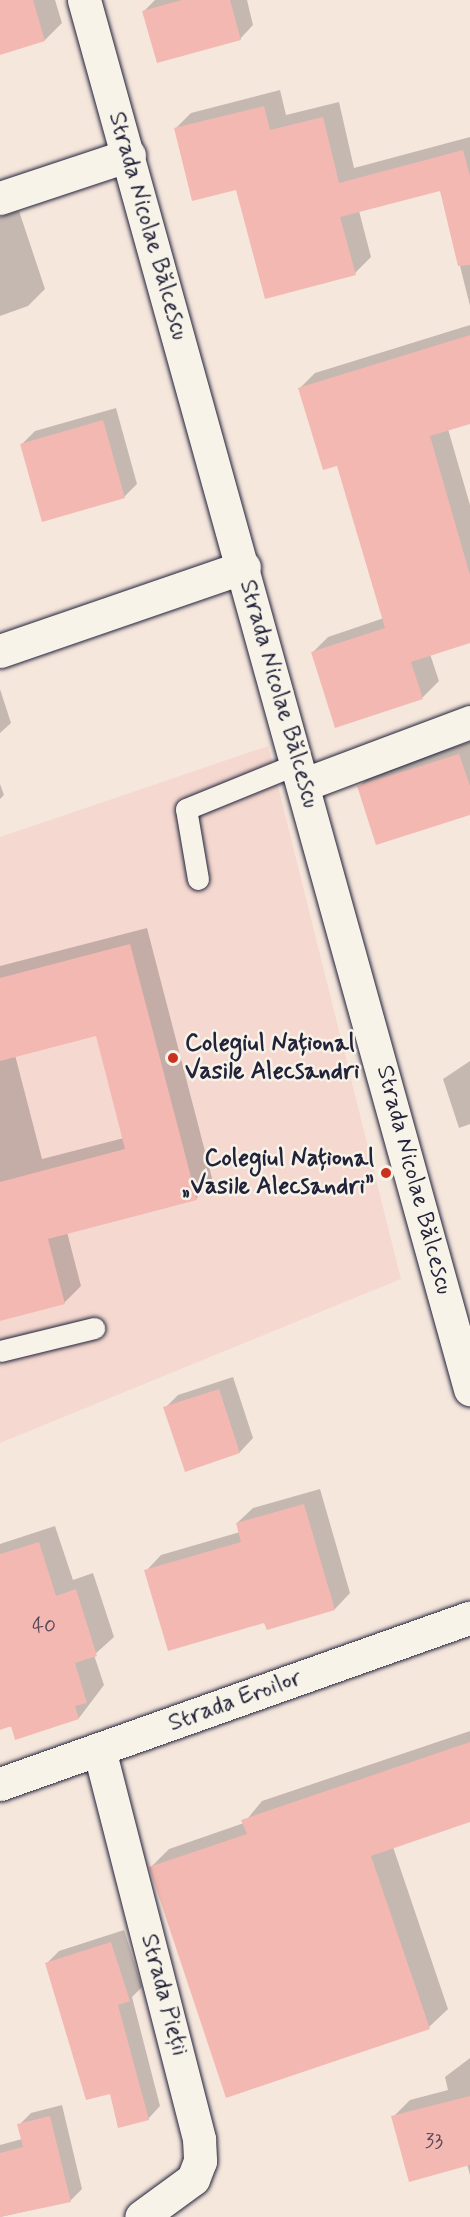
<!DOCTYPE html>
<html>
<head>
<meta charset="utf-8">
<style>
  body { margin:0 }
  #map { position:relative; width:470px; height:2217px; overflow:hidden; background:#f6e7dd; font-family:Mynerve,sans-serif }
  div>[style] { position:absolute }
  .built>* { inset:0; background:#f5d9d0 }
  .shadow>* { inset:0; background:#0003 }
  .building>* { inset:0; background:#f4b8b2 }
  .roads { filter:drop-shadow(0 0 2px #22223b) drop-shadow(0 0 2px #22223b) }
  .lane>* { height:21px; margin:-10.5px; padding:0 10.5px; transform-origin:10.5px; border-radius:10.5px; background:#f7f3e8 }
  .street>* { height:33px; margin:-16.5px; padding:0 16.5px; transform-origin:16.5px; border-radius:16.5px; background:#f7f3e8 }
  .secondary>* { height:33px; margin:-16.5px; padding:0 16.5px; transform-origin:16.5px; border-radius:16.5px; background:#f7f3e8 }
  .dots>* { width:16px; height:16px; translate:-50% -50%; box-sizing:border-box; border:3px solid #f7f3e8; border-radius:50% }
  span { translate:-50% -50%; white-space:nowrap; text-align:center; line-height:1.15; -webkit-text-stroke:5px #f7f3e8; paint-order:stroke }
  .number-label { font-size:21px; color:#564859 }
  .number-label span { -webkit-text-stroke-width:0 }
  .street-label { font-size:24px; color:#22223b }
  .poi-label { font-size:24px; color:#22223b; font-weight:700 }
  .left { translate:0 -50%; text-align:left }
  .right { translate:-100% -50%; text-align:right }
</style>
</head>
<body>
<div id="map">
  <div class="built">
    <i style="clip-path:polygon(268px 746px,401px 1279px,0 1443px,0 837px)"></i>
  </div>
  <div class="shadow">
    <i style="clip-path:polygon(0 0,55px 0,62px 23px,45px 40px,0 53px)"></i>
    <i style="clip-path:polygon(155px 0,247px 0,253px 25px,240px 39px,144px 11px)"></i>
    <i style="clip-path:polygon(280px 90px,286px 115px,339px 102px,354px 168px,470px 137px,470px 306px,441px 190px,359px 211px,371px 257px,355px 273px,237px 188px,175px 129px,191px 113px)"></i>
    <i style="clip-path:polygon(19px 211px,45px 289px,28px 306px,0 316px,0 217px)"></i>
    <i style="clip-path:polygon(470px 325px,470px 413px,448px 429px,470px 505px,470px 641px,430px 654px,439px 681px,423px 697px,336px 726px,312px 653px,328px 637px,384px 618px,338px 464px,299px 389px,315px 373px)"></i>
    <i style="clip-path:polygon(116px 408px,137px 484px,124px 497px,22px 444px,35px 431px)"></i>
    <i style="clip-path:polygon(0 689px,11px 723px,0 733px)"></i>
    <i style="clip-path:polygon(470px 742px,470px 814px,359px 787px,372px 773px)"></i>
    <i style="clip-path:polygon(0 784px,4px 795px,0 799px)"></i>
    <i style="clip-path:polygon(evenodd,147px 928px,213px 1182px,196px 1199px,67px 1232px,81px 1286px,64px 1303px,0 1319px,0 966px,147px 928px,97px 1034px,124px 1138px,42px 1159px,15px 1055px,97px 1034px)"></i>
    <i style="clip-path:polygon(470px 1061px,470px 1124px,459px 1128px,443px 1079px)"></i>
    <i style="clip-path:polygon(233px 1377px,253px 1438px,240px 1452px,186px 1470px,165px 1408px,178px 1395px)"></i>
    <i style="clip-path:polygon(320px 1489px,350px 1593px,335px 1609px,266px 1621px,146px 1571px,161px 1555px,240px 1532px,237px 1523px,253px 1508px)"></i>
    <i style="clip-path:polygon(55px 1526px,73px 1580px,93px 1573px,114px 1637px,94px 1655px,104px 1685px,79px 1718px,0 1728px,0 1544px)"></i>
    <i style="clip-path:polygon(470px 1731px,470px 1821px,393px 1847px,448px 2009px,429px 2027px,150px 1868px,169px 1849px,244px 1823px,262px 1801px)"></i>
    <i style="clip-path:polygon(124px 1930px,142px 1987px,132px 1997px,160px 2106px,148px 2119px,47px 1963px,59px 1951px)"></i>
    <i style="clip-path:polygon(470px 2058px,470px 2175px,467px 2164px,393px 2117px,410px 2100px,448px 2090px,445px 2077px)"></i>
    <i style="clip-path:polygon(62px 2105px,82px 2189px,70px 2201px,0 2217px,0 2145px,22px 2139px,19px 2125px,31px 2113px)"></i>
  </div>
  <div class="building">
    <i style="clip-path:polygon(0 0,33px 0,45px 41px,0 55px)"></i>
    <i style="clip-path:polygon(182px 0,230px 0,241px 40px,157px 63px,142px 11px)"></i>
    <i style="clip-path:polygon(264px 106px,270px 130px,323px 117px,339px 183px,463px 150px,470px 176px,470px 265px,458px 266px,440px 191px,340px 217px,356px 275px,265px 299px,236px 190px,192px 201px,174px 128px)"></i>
    <i style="clip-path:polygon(470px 335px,470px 424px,430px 436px,470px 575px,470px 643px,411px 662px,423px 699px,335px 728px,311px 652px,385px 628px,337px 466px,323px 470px,298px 388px)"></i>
    <i style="clip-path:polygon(103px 420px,125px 498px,42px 522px,20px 444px)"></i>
    <i style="clip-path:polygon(459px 754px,470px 786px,470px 815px,376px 845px,357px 786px)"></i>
    <i style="clip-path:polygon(130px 944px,197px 1200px,48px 1239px,65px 1304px,0 1321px,0 1182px,125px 1149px,96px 1036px,0 1061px,0 978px)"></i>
    <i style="clip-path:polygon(219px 1389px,240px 1453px,185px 1472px,163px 1407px)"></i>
    <i style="clip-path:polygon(304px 1504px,335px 1610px,267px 1630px,264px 1623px,168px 1651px,144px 1570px,241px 1542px,236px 1523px)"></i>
    <i style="clip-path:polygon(39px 1542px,56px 1596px,76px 1589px,97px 1656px,75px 1663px,87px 1703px,75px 1706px,79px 1719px,15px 1740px,11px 1726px,0 1730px,0 1554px)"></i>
    <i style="clip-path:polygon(470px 1742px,470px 1822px,371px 1856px,430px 2029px,226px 2098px,149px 1867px,247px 1834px,241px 1820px)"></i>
    <i style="clip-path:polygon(111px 1942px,130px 2001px,118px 2005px,149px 2120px,118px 2128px,110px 2094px,86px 2100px,45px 1963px)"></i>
    <i style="clip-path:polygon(470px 2096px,470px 2165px,409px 2182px,391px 2116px)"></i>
    <i style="clip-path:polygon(50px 2116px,71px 2202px,0 2217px,0 2153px,23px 2147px,17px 2124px)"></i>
  </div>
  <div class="roads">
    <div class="lane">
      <i style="left:198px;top:879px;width:71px;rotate:-99.7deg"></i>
      <i style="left:186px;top:809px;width:120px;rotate:-22.1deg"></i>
      <i style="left:0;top:1351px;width:97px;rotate:-13.7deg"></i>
    </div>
    <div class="street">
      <i style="left:0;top:198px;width:136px;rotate:-18.4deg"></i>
      <i style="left:0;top:651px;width:258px;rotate:-19deg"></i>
      <i style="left:305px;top:784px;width:176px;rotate:-20.6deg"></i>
      <i style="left:99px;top:1749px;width:403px;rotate:75.6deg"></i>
      <i style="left:199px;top:2139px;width:22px;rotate:87deg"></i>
      <i style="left:200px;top:2161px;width:19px;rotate:111deg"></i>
      <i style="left:193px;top:2179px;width:64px;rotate:143.8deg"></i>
    </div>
    <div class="secondary">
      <i style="left:84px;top:0;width:1442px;rotate:74.47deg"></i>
      <i style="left:0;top:1784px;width:498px;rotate:-19.5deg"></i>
    </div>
  </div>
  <div class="dots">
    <i style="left:173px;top:1058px;background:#c8321e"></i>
    <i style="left:386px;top:1173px;background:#c8321e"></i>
  </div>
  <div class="number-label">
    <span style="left:44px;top:1626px">40</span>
    <span style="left:434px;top:2141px">33</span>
  </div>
  <div class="street-label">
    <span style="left:148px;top:226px;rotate:74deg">Strada Nicolae Bălcescu</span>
    <span style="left:279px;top:694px;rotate:74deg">Strada Nicolae Bălcescu</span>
    <span style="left:414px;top:1180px;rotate:75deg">Strada Nicolae Bălcescu</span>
    <span style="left:235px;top:1701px;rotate:-20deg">Strada Eroilor</span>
    <span style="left:164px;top:1995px;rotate:75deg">Strada Pieții</span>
  </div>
  <div class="poi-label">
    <span class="left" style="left:185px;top:1058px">Colegiul Național<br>Vasile Alecsandri</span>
    <span class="right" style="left:374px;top:1173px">Colegiul Național<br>„Vasile Alecsandri”</span>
  </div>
</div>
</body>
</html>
